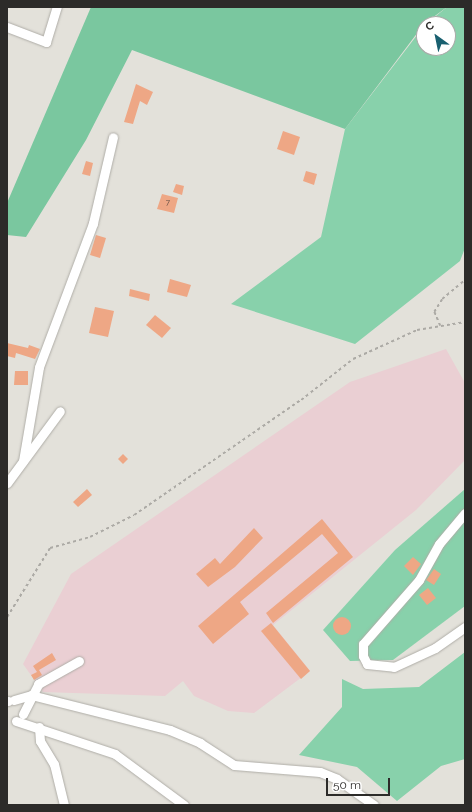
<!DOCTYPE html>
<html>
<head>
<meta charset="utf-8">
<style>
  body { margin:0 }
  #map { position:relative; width:472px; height:812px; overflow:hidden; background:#e3e1da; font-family:Raleway,sans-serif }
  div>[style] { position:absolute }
  .industrial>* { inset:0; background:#eacfd3 }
  .green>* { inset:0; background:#88d1ab }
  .forest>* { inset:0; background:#7ac79f }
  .building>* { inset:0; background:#eea785 }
  .round { border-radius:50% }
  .path>* { height:1.5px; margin-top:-0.75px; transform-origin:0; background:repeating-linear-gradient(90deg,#acaaa5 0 3px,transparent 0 6px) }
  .roads { filter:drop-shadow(0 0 1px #afada7) drop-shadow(0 0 1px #afada7) }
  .minor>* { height:9px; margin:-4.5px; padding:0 4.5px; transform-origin:4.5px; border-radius:4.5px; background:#fff }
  span { translate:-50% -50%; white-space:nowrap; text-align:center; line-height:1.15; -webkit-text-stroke:3.5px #fff; paint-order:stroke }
  .number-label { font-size:8px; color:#5c4a40 }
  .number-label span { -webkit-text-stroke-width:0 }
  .frame { position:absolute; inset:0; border:8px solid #2c2b29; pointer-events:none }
  .north { position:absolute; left:416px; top:16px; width:40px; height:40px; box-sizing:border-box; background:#fff; border:1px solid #abaaa9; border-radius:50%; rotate:327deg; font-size:11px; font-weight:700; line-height:16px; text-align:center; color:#2c2b29 }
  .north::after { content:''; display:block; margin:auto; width:14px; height:18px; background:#196070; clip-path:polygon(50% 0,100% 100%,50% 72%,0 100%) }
  .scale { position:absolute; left:326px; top:778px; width:64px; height:18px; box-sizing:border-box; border:2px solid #2c2b29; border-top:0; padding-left:5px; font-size:12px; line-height:14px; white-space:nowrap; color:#2c2b29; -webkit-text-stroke:3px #fff; paint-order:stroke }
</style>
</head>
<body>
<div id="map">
  <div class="industrial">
    <i style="clip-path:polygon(446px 349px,465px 383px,465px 460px,416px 510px,273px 625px,310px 671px,254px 713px,228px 711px,194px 696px,183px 681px,165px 696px,43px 692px,23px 664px,71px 574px,350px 382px)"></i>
  </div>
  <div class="green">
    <i style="clip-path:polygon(447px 7px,465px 7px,465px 248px,460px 261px,355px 344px,231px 304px,321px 237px,345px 129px,424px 26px,424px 48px,448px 48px,448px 24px,426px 24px)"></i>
    <i style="clip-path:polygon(465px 489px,465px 606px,393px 660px,350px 661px,323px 630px,395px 550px)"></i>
    <i style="clip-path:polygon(465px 652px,465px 759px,441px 766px,397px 801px,357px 767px,299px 755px,342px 707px,342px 679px,363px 689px,419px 687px)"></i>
  </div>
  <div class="forest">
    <i style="clip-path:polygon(91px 7px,447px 7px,424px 24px,345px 129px,132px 50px,86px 140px,26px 237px,7px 235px,7px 203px)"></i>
  </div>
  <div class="building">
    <i style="clip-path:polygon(136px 84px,153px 92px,147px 105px,140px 101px,133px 124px,124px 122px)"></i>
    <i style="clip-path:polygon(283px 131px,300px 137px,294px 155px,277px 149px)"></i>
    <i style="clip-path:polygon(86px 161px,93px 163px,90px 176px,82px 174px)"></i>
    <i style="clip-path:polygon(306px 171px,317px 174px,314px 185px,303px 181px)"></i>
    <i style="clip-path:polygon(176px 184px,184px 186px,182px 195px,173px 192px)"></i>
    <i style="clip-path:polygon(162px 194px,178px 198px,174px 213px,157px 209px)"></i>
    <i style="clip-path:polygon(96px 235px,106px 238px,100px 258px,90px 255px)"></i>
    <i style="clip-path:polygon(170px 279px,191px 285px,187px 297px,167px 292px)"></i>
    <i style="clip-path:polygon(130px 289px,150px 294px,149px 301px,129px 296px)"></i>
    <i style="clip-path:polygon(95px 307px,114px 311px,108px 337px,89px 333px)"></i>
    <i style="clip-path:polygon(155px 315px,171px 328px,162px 338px,146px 325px)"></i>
    <i style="clip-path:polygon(7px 343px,28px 348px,29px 345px,40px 349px,35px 359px,16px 353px,15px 358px,7px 356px)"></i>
    <i style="clip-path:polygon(15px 371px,28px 371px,28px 385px,14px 385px)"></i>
    <i style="clip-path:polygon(123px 454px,128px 459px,123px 464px,118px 459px)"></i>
    <i style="clip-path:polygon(87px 489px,92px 495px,78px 507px,73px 502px)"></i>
    <i style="clip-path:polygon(322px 519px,353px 557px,273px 623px,266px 613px,338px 553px,322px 534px,240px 602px,249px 614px,213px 644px,198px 626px)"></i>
    <i style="clip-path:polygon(254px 528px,263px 538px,235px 567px,208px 587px,196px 574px,215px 558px,220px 564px)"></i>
    <i style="clip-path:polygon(413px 557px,421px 564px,413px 575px,404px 566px)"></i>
    <i style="clip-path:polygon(434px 569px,441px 574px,434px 585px,426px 580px)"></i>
    <i style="clip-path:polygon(428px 588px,436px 598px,427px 605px,419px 595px)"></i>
    <i class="round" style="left:333px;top:617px;width:18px;height:18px"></i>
    <i style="clip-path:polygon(271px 623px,310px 671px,301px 679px,261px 631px)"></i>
    <i style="clip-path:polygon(52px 653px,56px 660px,39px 670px,42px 675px,34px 680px,31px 675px,37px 672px,33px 666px)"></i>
  </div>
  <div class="path">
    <i style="left:440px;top:326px;width:15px;rotate:-113deg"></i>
    <i style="left:434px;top:312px;width:15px;rotate:-58deg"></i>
    <i style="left:442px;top:299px;width:30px;rotate:-40deg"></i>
    <i style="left:7px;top:617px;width:81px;rotate:-58.1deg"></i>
    <i style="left:50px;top:548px;width:41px;rotate:-15.4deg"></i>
    <i style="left:90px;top:537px;width:49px;rotate:-26.6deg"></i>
    <i style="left:134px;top:515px;width:203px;rotate:-34.6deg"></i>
    <i style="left:301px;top:400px;width:66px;rotate:-38.3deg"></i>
    <i style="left:353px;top:359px;width:70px;rotate:-24.4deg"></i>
    <i style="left:417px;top:330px;width:49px;rotate:-9.5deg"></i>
  </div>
  <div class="roads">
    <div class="minor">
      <i style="left:7px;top:27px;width:42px;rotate:21deg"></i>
      <i style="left:46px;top:42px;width:37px;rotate:-73deg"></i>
      <i style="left:23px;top:461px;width:95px;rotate:-80.3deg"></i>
      <i style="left:39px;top:367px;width:154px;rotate:-69.4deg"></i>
      <i style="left:93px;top:223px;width:88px;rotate:-76.9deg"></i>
      <i style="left:7px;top:483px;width:89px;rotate:-53.6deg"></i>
      <i style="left:465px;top:513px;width:40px;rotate:130deg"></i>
      <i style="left:439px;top:544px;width:41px;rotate:119.1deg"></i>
      <i style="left:419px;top:580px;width:85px;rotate:131.2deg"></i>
      <i style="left:363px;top:644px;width:12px;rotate:90deg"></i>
      <i style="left:363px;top:656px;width:9px;rotate:63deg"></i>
      <i style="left:367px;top:664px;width:27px;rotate:6deg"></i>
      <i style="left:394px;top:667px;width:45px;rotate:-24.9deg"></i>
      <i style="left:435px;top:648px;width:37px;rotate:-35deg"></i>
      <i style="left:14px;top:700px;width:18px;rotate:-16deg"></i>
      <i style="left:31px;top:695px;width:143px;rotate:14.1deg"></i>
      <i style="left:170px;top:730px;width:33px;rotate:23deg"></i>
      <i style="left:200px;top:743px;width:40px;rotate:32.9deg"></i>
      <i style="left:234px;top:765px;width:86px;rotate:4.7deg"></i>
      <i style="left:320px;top:772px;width:18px;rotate:22deg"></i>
      <i style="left:337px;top:779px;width:45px;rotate:35.1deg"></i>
      <i style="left:7px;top:701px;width:1px"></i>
      <i style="left:23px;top:714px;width:34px;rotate:-63deg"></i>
      <i style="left:38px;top:684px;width:47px;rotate:-29.3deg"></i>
      <i style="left:16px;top:721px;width:104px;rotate:18.4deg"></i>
      <i style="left:115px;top:754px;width:86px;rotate:36.5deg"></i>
      <i style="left:39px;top:727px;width:14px;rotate:86deg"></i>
      <i style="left:40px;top:741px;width:27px;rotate:59deg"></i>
      <i style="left:54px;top:764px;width:42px;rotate:76.3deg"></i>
    </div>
  </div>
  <div class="number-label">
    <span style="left:168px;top:203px">7</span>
  </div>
  <div class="frame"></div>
  <div class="north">С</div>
  <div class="scale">50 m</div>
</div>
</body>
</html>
